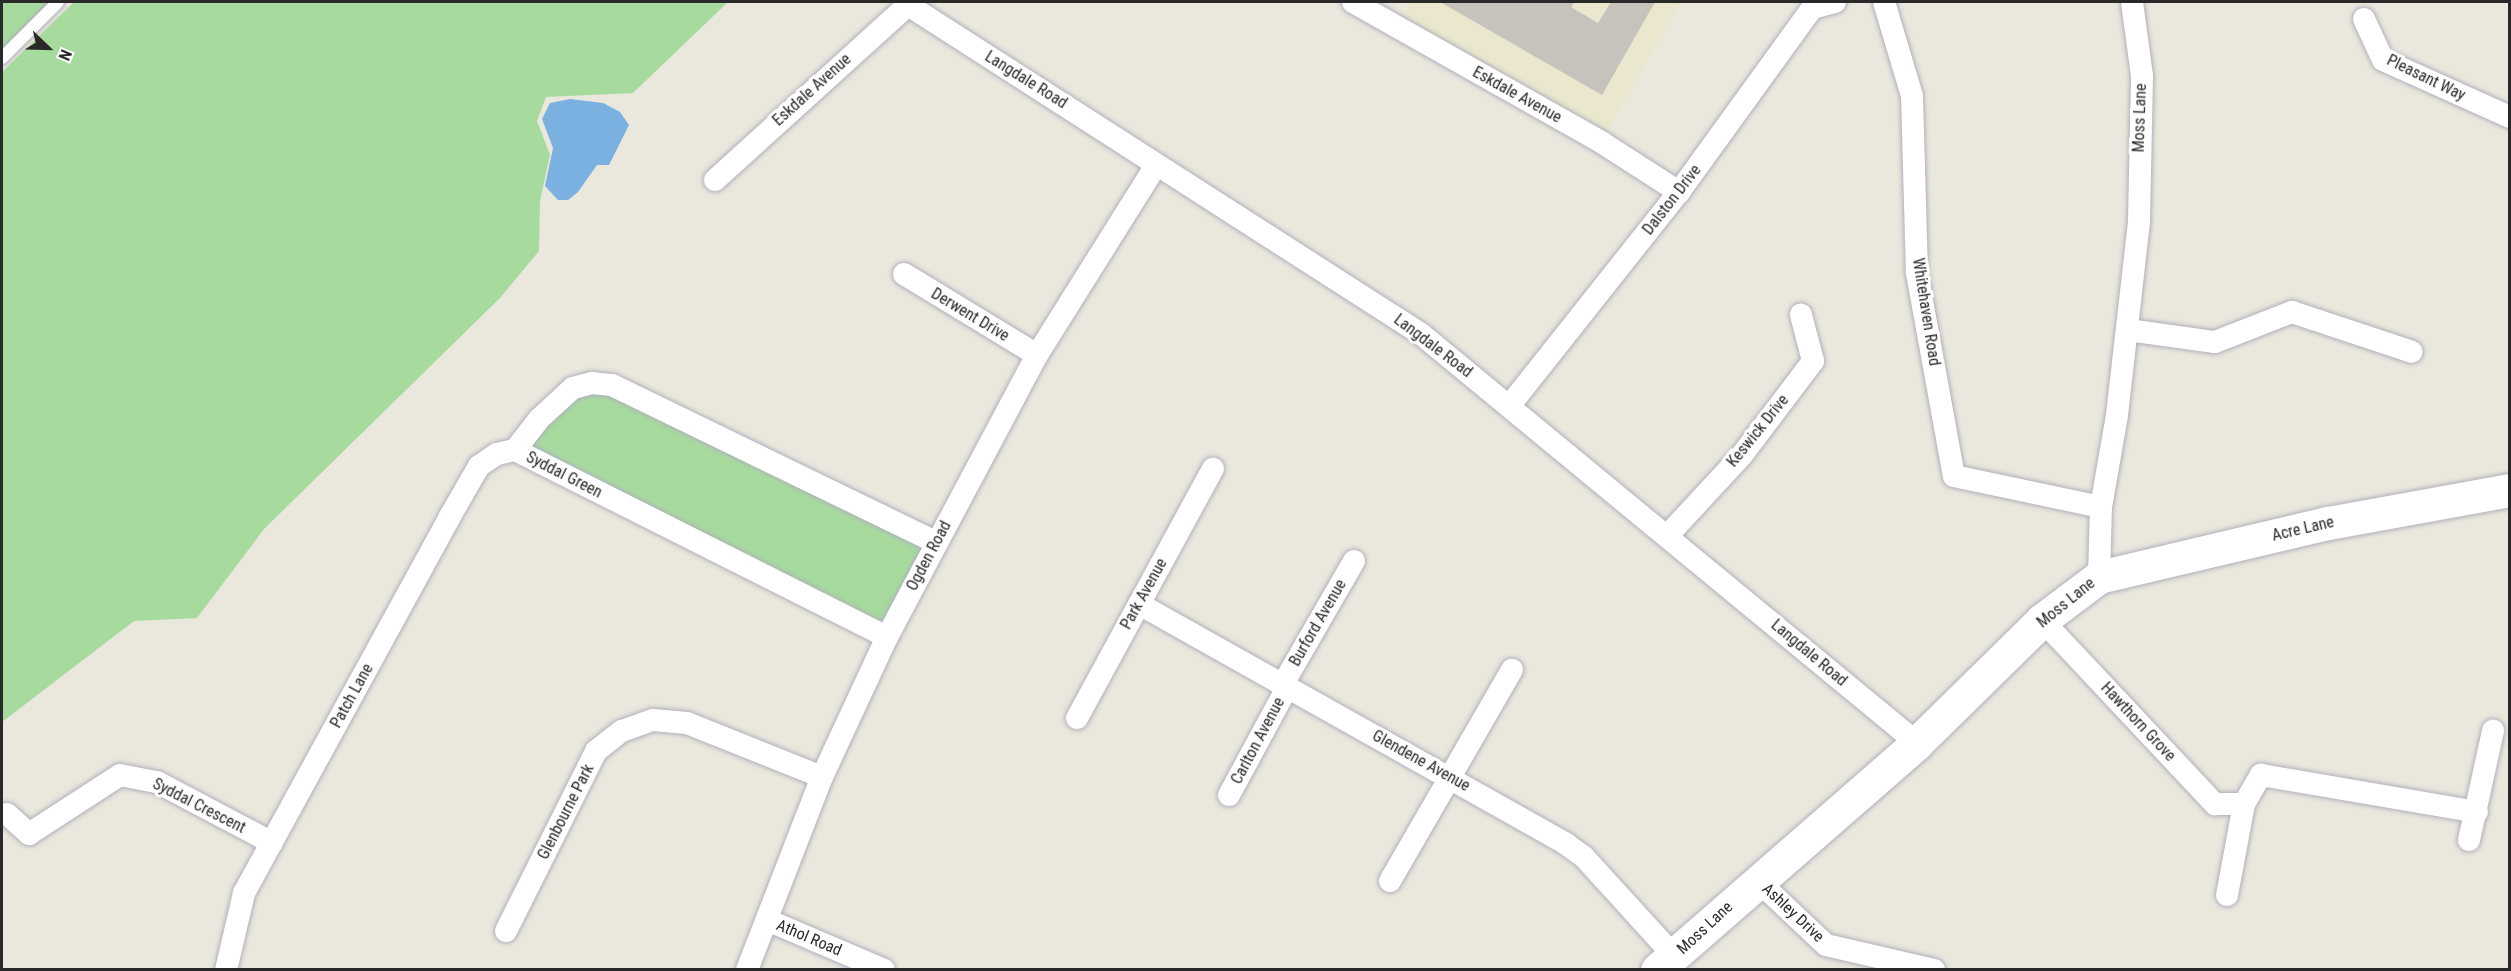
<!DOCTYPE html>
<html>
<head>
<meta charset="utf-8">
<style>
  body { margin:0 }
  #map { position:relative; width:2511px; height:971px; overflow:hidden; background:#eae7dd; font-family:"Roboto Condensed",sans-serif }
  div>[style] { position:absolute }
  .education>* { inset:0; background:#eae7ce }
  .green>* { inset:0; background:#a7db9e }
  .water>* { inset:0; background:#7ab1e1 }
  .building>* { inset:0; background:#c5c3bc }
  .roads { filter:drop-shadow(0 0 2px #b0b0bc) drop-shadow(0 0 2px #b0b0bc) }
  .lane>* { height:12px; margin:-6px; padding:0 6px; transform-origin:6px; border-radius:6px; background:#fff }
  .street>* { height:22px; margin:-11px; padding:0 11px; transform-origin:11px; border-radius:11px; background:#fff }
  .secondary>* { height:33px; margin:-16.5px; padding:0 16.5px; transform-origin:16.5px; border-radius:16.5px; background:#fff }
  span { translate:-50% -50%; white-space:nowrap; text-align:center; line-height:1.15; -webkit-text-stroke:6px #fff; paint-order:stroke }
  .street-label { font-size:16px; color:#292929 }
  .frame { position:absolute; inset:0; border:3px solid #292929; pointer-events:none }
  .north { position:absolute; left:18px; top:18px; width:60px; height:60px; -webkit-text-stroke:4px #fff; paint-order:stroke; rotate:113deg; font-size:16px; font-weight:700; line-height:24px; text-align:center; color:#292929 }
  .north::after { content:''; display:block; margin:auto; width:21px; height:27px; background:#292929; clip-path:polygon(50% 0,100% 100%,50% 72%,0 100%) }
</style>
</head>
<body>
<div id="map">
  <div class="education">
    <i style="clip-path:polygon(1410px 2px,1681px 2px,1601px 142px,1395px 27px)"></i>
  </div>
  <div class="green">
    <i style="clip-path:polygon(2px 2px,58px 2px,2px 58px)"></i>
    <i style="clip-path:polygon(74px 2px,728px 2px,633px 93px,546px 97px,537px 121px,550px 155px,540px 201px,539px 251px,500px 298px,264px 529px,197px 618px,134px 621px,2px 722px,2px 72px)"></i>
    <i style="clip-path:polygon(592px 383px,936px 542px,887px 637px,515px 450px)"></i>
  </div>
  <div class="water">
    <i style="clip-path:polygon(570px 99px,603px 103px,620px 112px,629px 125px,609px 165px,597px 165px,578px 192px,568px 200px,558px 200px,545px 186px,553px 148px,542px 119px,550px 103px)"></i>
  </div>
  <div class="building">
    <i style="clip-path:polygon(1440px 2px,1575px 2px,1571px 7px,1598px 23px,1611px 2px,1655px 2px,1602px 95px)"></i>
  </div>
  <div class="roads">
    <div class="lane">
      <i style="left:2px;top:58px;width:79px;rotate:-45deg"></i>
    </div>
    <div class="street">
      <i style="left:1353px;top:2px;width:285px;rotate:29.4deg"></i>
      <i style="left:1601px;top:142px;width:93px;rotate:32.7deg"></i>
      <i style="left:1884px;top:2px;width:98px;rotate:73.4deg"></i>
      <i style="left:1912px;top:96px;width:177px;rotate:88.4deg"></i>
      <i style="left:1917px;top:273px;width:206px;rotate:79.7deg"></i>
      <i style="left:1954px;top:476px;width:150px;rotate:11.9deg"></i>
      <i style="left:908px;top:5px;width:609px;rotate:32.67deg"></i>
      <i style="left:1421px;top:334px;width:643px;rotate:39.51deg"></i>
      <i style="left:2364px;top:19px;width:45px;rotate:65.1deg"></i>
      <i style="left:2383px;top:60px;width:139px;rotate:24.2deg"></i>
      <i style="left:715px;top:180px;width:265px;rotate:-42.2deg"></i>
      <i style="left:904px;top:274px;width:156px;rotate:31.3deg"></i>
      <i style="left:2128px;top:330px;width:88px;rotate:7.9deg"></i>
      <i style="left:2215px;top:342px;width:83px;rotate:-21.3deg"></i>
      <i style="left:2292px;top:312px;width:126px;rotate:18.4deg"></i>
      <i style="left:1510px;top:405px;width:272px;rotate:-51.6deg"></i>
      <i style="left:1679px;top:192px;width:227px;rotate:-54.1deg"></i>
      <i style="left:1812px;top:8px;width:24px;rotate:-15deg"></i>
      <i style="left:1668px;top:535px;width:109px;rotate:-47.2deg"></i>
      <i style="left:1742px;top:455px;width:118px;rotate:-52.9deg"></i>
      <i style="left:1813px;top:361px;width:48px;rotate:-104.6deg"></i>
      <i style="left:2099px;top:577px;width:70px;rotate:-88.4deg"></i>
      <i style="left:2101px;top:507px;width:93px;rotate:-80.1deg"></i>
      <i style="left:2117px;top:415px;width:195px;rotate:-83.5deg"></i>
      <i style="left:2139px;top:221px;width:145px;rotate:-88.8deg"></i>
      <i style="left:2142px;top:76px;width:75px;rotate:-97.7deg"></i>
      <i style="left:1139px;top:604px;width:490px;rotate:29.3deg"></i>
      <i style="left:1566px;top:844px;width:22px;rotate:36deg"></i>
      <i style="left:1584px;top:857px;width:134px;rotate:47.7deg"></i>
      <i style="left:2042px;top:620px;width:253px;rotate:46.8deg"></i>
      <i style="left:2215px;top:804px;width:29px"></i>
      <i style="left:2244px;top:804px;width:34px;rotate:-60deg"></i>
      <i style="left:2261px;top:775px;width:219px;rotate:9.7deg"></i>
      <i style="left:887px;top:637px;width:416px;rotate:-153.3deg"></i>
      <i style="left:515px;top:450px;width:39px;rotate:-52deg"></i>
      <i style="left:539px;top:419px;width:46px;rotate:-42.4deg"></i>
      <i style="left:573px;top:388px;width:20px;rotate:-15deg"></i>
      <i style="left:592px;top:383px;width:20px;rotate:6deg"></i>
      <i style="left:612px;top:385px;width:360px;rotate:25.9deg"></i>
      <i style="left:1283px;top:684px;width:142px;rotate:-60deg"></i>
      <i style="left:1077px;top:718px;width:284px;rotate:-61.4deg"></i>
      <i style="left:1229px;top:795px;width:124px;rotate:-61.6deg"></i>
      <i style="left:7px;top:814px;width:30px;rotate:42deg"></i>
      <i style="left:29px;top:834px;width:108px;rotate:-33deg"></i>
      <i style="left:120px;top:775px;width:38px;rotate:11deg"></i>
      <i style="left:157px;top:782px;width:130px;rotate:27.9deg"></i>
      <i style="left:2469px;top:840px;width:112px;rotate:-77.6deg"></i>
      <i style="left:1757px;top:880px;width:95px;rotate:43.3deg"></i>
      <i style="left:1826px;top:945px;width:111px;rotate:13deg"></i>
      <i style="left:1390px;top:881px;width:244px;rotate:-60deg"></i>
      <i style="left:2227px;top:895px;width:93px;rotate:-79.4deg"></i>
      <i style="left:767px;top:920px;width:127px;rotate:23.1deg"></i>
      <i style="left:506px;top:931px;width:201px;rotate:-63.4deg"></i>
      <i style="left:596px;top:751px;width:33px;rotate:-38deg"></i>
      <i style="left:622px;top:731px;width:33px;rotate:-20deg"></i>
      <i style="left:653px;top:720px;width:34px;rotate:5deg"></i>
      <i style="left:687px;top:723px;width:145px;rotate:21.8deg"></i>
      <i style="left:226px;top:970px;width:79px;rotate:-76.8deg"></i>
      <i style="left:244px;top:893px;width:427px;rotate:-61.3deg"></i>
      <i style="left:449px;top:518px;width:60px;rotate:-60deg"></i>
      <i style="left:479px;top:466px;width:22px;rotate:-34deg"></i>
      <i style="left:497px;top:454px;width:18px;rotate:-13deg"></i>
      <i style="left:747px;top:970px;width:207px;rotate:-68.8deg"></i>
      <i style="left:822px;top:777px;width:154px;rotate:-65.1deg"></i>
      <i style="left:887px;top:637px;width:319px;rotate:-62deg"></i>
      <i style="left:1037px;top:355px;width:224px;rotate:-57.9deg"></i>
    </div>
    <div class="secondary">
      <i style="left:1657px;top:970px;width:345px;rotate:-41.1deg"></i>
      <i style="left:1917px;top:743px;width:175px;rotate:-44.5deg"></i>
      <i style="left:2042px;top:620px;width:71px;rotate:-37deg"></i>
      <i style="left:2099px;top:577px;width:235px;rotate:-13.3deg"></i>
      <i style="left:2328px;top:523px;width:185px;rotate:-10.3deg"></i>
    </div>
  </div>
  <div class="street-label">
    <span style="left:2426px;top:78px;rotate:26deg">Pleasant Way</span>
    <span style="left:1026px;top:80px;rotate:32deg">Langdale Road</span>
    <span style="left:812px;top:90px;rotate:-42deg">Eskdale Avenue</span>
    <span style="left:1517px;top:95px;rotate:29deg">Eskdale Avenue</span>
    <span style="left:2140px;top:118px;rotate:-88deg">Moss Lane</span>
    <span style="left:1672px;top:200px;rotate:-52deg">Dalston Drive</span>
    <span style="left:1926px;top:312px;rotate:81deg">Whitehaven Road</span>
    <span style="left:970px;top:315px;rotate:31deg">Derwent Drive</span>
    <span style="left:1433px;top:346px;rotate:37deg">Langdale Road</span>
    <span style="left:1758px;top:431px;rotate:-51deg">Keswick Drive</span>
    <span style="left:564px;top:475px;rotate:27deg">Syddal Green</span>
    <span style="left:2303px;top:529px;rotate:-13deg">Acre Lane</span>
    <span style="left:929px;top:556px;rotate:-62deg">Ogden Road</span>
    <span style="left:1144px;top:594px;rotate:-61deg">Park Avenue</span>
    <span style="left:2066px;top:603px;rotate:-39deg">Moss Lane</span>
    <span style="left:1318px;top:623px;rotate:-60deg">Burford Avenue</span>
    <span style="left:1809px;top:653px;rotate:40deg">Langdale Road</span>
    <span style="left:352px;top:696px;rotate:-61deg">Patch Lane</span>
    <span style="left:2138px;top:722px;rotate:47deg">Hawthorn Grove</span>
    <span style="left:1258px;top:741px;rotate:-62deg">Carlton Avenue</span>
    <span style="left:1421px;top:761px;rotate:29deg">Glendene Avenue</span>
    <span style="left:199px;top:806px;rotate:27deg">Syddal Crescent</span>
    <span style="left:566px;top:812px;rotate:-63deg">Glenbourne Park</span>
    <span style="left:1793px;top:913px;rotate:43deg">Ashley Drive</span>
    <span style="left:1705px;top:928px;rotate:-43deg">Moss Lane</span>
    <span style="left:809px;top:938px;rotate:23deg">Athol Road</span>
  </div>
  <div class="frame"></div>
  <div class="north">N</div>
</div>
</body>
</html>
